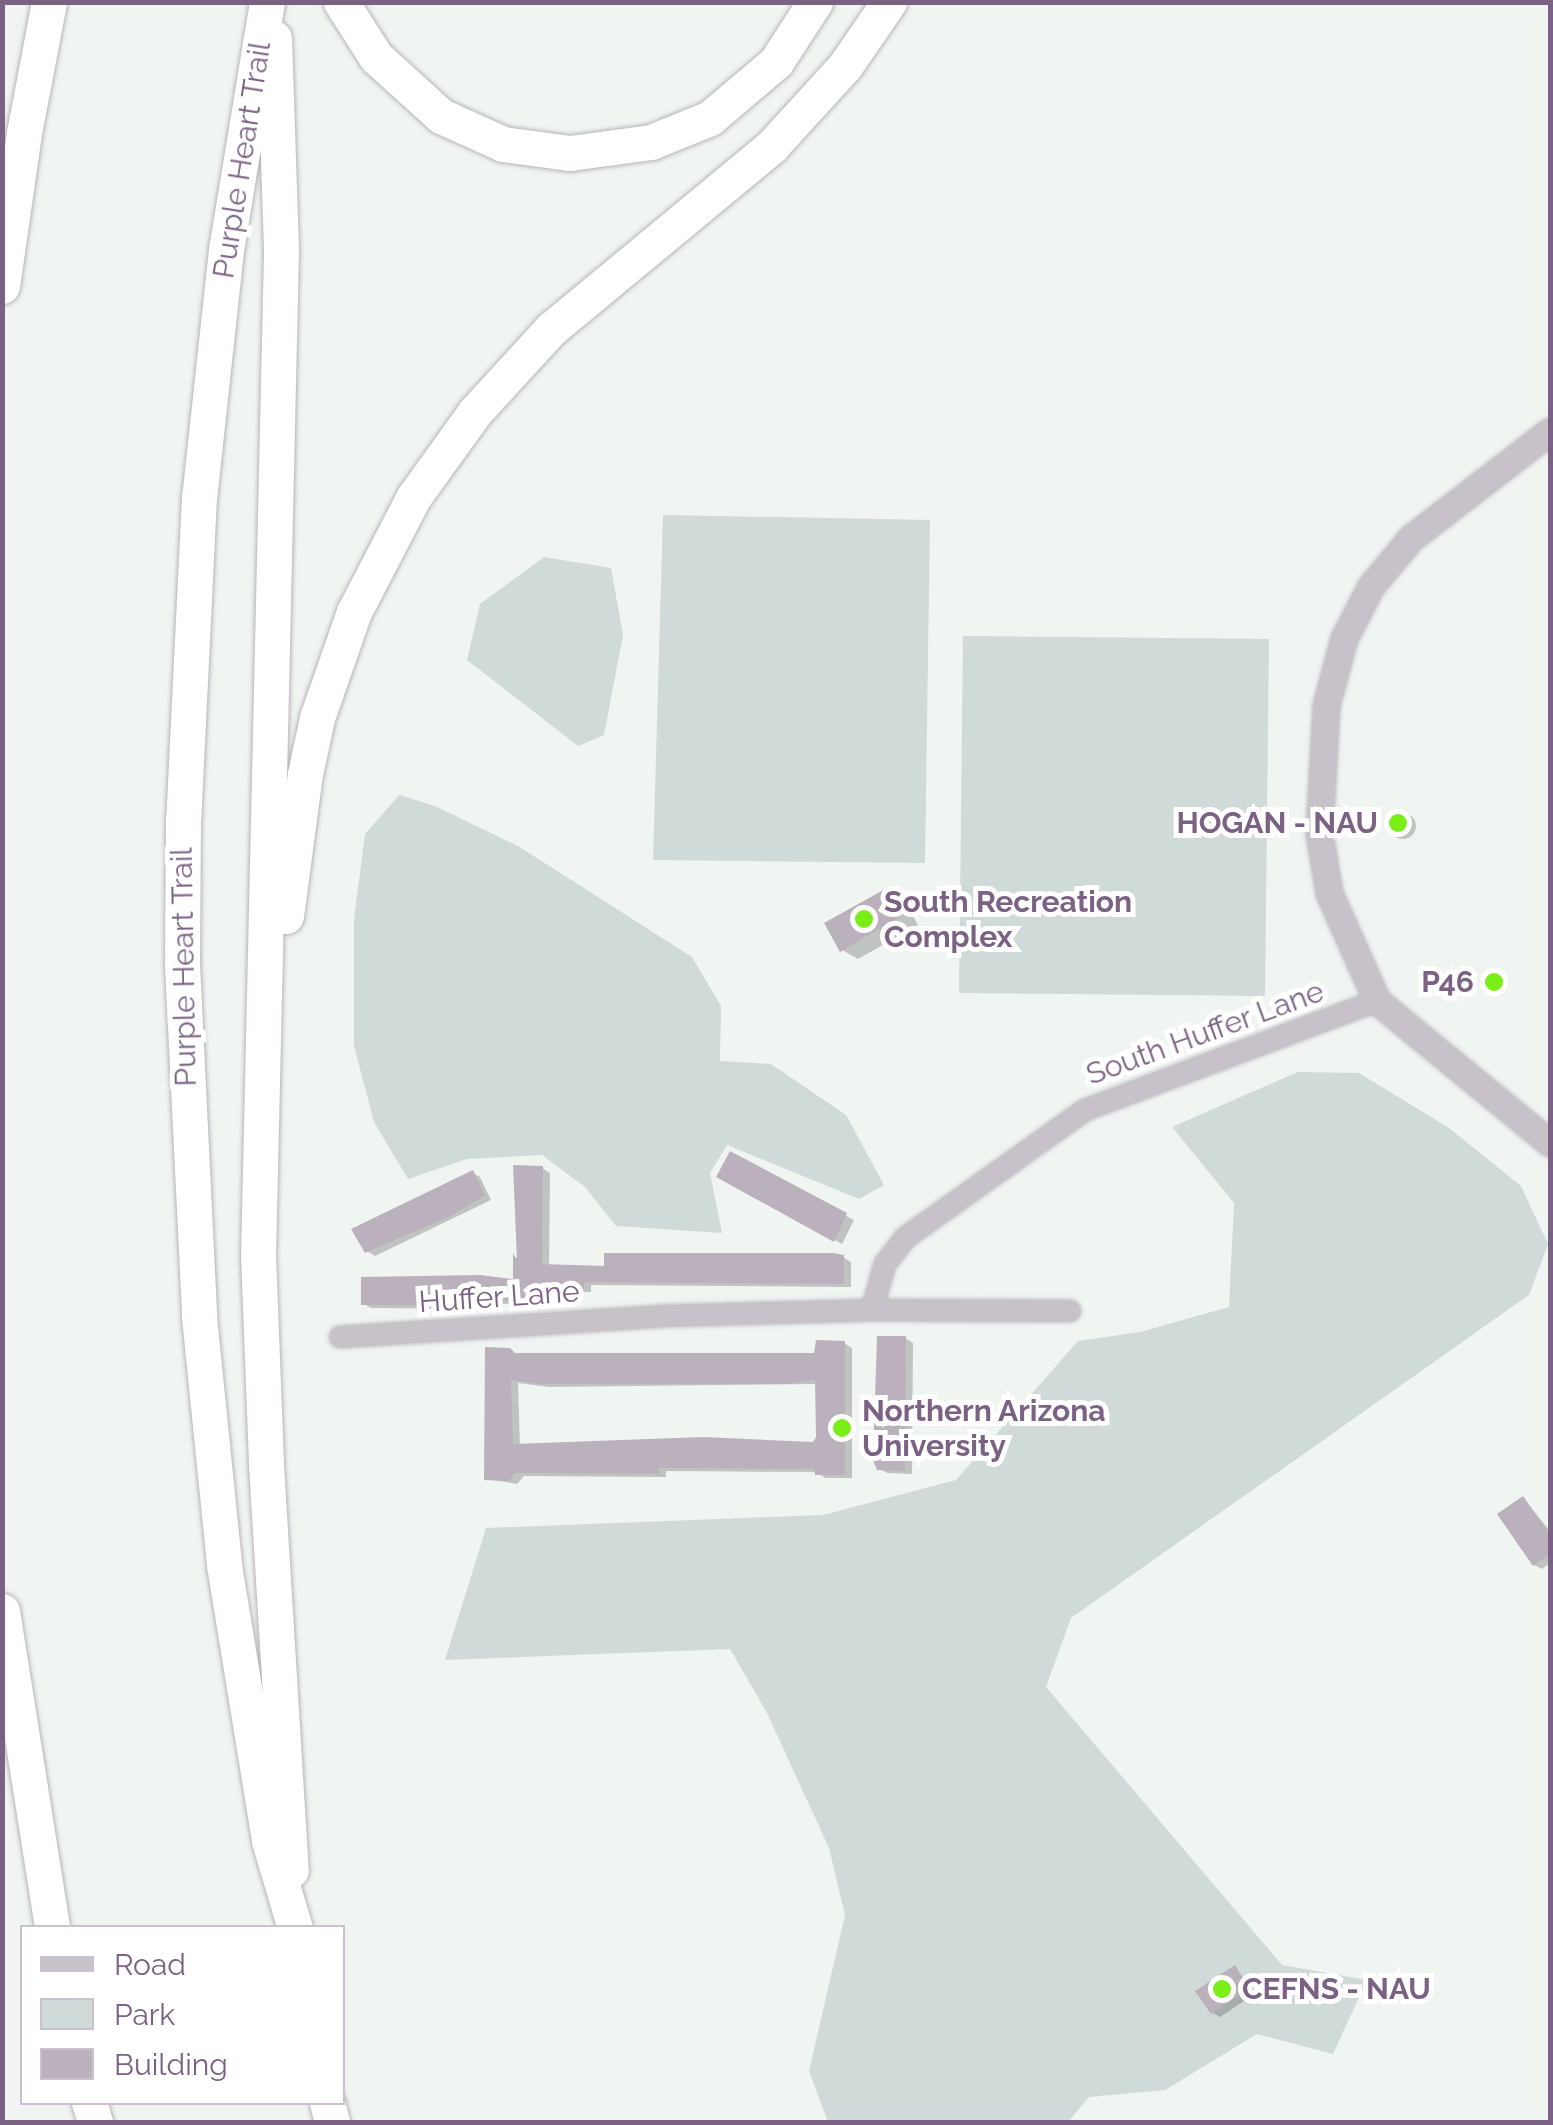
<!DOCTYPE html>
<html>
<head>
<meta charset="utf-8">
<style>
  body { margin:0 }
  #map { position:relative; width:1553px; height:2125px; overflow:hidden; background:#f0f5f2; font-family:Raleway,sans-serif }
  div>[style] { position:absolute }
  .green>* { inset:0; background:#cfdad9 }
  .shadow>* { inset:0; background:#0003 }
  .round { border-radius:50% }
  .building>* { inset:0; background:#bab1bd }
  .roads { filter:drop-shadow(0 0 2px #b9b4bb) drop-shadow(0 0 2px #b9b4bb) }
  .minor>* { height:20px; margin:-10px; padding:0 10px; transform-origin:10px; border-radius:10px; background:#c7c2c9 }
  .tertiary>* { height:25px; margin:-12.5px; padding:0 12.5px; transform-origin:12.5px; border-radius:12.5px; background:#c7c2c9 }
  .motorway>* { height:35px; margin:-17.5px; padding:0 17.5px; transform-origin:17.5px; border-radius:17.5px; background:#fff }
  .dots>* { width:28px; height:28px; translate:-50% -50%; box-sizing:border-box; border:5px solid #fff; border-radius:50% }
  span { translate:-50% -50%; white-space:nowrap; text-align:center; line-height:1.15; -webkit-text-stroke:10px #fff; paint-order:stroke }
  .street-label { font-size:30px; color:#7b6284 }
  .poi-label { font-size:30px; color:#7b6284; font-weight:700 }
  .right { translate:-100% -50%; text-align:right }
  .left { translate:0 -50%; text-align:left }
  .frame { position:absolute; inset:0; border:5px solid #7b6284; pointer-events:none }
  .legend { position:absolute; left:20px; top:1925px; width:325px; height:180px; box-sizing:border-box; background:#fff; border:2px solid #cac0ce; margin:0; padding:12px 18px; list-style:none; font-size:30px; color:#7b6284 }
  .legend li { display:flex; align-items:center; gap:20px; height:50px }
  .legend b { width:50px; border:2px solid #cac0ce }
</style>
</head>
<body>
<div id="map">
  <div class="green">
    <i style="clip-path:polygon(663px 515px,930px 520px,925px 863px,653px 860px)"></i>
    <i style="clip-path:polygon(544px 557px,611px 568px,623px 635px,604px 735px,578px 746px,467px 660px,480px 604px)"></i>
    <i style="clip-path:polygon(963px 636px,1269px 639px,1265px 996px,959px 993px)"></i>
    <i style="clip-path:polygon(399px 795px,435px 806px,518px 846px,692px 957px,721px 1006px,720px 1061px,771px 1064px,846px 1115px,884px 1185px,859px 1199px,727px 1145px,710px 1173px,722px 1233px,616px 1226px,585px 1187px,542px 1155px,467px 1159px,408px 1179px,374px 1122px,354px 1046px,354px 919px,365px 834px)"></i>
    <i style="clip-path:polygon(1298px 1072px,1359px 1073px,1449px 1128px,1521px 1186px,1548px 1244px,1529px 1295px,1071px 1618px,1046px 1687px,1282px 1965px,1367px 1980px,1333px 2054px,1257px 2034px,1165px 2090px,1089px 2097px,1068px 2122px,828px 2122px,809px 2071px,845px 1915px,829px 1848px,767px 1713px,730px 1649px,445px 1660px,486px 1528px,823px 1515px,956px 1480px,1078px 1341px,1140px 1332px,1229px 1307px,1234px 1203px,1172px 1127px)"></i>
  </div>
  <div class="shadow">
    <i class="round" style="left:1390px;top:813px;width:26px;height:26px"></i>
    <i style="clip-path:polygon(887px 891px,904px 900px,918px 925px,858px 959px,842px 950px)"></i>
    <i style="clip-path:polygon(731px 1154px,854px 1220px,842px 1244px,719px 1176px)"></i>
    <i style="clip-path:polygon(542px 1168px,550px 1173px,549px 1266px,606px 1268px,843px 1257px,851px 1262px,851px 1287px,591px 1285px,591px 1292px,549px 1292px,548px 1303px,503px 1304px,503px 1309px,371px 1308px,364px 1304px,515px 1282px,515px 1257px,520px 1259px)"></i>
    <i style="clip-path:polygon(473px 1173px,480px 1177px,491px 1200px,375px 1256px,367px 1251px)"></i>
    <i style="clip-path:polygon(905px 1338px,913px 1343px,912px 1474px,887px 1473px,879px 1468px)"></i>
    <i style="clip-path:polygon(evenodd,844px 1343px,852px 1348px,852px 1478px,825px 1478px,817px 1472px,666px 1471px,666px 1477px,524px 1476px,517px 1484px,487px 1479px,487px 1350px,518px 1355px,816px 1356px,844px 1343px,518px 1383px,549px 1387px,818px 1384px,818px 1438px,814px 1444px,520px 1446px,518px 1383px)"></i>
    <i style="clip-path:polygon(1524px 1499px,1550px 1531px,1550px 1563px,1542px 1569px,1534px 1565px)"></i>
    <i style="clip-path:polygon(1235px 1968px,1256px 1993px,1220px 2017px,1213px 2013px)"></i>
  </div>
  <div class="building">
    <i style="clip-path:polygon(887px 888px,903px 915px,840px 952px,824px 923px)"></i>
    <i style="clip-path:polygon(730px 1151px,847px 1213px,834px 1242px,716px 1177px)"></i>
    <i style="clip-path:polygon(513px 1165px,543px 1166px,542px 1264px,604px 1266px,604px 1253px,833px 1253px,844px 1255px,844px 1284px,584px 1282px,584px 1289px,542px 1289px,542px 1300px,496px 1301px,496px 1306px,361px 1305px,361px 1277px,480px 1275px,513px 1279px,513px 1253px,517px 1261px)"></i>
    <i style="clip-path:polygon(473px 1170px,485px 1195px,453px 1215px,365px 1253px,351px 1229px)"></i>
    <i style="clip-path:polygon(877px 1336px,906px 1336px,905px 1471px,877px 1470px,873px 1460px)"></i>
    <i style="clip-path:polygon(evenodd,816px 1340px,845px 1341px,845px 1475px,815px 1475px,814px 1469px,659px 1468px,659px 1474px,515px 1473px,509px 1481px,484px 1480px,485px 1347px,510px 1348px,515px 1353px,814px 1353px,816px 1340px,511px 1380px,540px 1384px,786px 1384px,815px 1380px,816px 1437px,813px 1442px,704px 1437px,513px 1444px,511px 1380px)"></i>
    <i style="clip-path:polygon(1523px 1496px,1550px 1535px,1550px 1554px,1533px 1566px,1497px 1514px)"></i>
    <i style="clip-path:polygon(1235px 1965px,1249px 1988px,1211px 2014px,1195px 1991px)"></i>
  </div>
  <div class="roads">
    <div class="minor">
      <i style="left:872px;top:1310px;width:198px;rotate:0.3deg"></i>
      <i style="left:340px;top:1337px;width:322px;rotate:-3.7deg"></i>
      <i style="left:661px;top:1316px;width:211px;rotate:-1.6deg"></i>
      <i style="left:872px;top:1310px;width:48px;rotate:-74.2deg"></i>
      <i style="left:885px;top:1264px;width:33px;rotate:-52deg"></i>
      <i style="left:905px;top:1238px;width:221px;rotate:-35.4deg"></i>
      <i style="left:1085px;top:1110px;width:312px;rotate:-20.5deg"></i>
    </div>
    <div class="tertiary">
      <i style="left:1550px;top:431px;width:175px;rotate:142.4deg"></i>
      <i style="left:1411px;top:538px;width:62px;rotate:129.8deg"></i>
      <i style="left:1371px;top:586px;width:59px;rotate:117.4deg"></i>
      <i style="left:1344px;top:638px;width:69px;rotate:105deg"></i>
      <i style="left:1326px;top:705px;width:128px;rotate:93.1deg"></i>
      <i style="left:1319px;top:833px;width:61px;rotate:80.5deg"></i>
      <i style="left:1329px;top:893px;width:118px;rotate:66deg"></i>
      <i style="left:1377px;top:1001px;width:224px;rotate:39.4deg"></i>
    </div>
    <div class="motorway">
      <i style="left:267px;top:2px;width:251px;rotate:99.4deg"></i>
      <i style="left:226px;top:250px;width:248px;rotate:96.2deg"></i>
      <i style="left:199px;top:497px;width:322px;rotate:92.8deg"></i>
      <i style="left:183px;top:819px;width:145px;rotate:90.4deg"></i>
      <i style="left:182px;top:964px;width:353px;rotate:87.2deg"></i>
      <i style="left:199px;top:1317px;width:249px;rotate:84.2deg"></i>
      <i style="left:224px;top:1565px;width:280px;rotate:80.7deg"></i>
      <i style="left:269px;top:1841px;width:91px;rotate:73.4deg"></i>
      <i style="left:341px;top:2px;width:65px;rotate:57.5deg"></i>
      <i style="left:376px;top:57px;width:88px;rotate:42.2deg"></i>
      <i style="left:441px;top:116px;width:68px;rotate:24.3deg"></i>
      <i style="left:503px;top:144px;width:68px;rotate:7.7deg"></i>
      <i style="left:570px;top:153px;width:82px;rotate:-7.7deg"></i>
      <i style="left:651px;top:142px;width:64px;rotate:-22.1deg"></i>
      <i style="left:710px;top:118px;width:87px;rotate:-40.3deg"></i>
      <i style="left:776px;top:62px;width:72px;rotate:-57deg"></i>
      <i style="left:274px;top:38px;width:214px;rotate:88.1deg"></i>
      <i style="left:281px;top:252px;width:1002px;rotate:91.31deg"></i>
      <i style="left:258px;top:1254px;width:211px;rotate:87.8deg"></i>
      <i style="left:266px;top:1465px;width:406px;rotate:86.5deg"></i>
      <i style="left:2px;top:286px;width:155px;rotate:-81.8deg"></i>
      <i style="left:24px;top:133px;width:133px;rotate:-79.2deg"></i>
      <i style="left:286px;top:916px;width:143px;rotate:-82.4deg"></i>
      <i style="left:305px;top:774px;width:57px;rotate:-77.9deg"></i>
      <i style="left:317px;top:718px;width:112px;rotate:-70.8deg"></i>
      <i style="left:354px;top:612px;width:128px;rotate:-62.6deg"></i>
      <i style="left:413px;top:498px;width:106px;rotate:-54.2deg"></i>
      <i style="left:475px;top:412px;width:113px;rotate:-47.5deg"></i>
      <i style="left:551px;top:329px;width:286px;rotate:-39.6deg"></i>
      <i style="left:771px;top:147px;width:110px;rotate:-47.6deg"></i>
      <i style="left:845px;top:66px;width:78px;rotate:-55.5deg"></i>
      <i style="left:2px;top:1611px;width:321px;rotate:81deg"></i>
      <i style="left:89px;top:2102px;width:21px;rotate:73deg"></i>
      <i style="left:327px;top:2102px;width:21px;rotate:76deg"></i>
    </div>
  </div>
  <div class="dots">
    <i style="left:1398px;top:823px;background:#7aee17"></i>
    <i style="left:864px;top:919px;background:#7aee17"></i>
    <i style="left:1494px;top:982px;background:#7aee17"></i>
    <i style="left:842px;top:1428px;background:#7aee17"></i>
    <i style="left:1222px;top:1989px;background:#7aee17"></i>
  </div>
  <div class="street-label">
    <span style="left:242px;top:160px;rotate:-81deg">Purple Heart Trail</span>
    <span style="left:184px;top:967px;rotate:-91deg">Purple Heart Trail</span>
    <span style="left:1205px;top:1033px;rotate:-20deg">South Huffer Lane</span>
    <span style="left:499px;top:1297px;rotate:-4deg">Huffer Lane</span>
  </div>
  <div class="poi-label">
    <span class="right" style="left:1378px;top:823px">HOGAN - NAU</span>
    <span class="left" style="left:884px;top:919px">South Recreation<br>Complex</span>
    <span class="right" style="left:1474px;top:982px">P46</span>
    <span class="left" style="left:862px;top:1428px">Northern Arizona<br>University</span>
    <span class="left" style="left:1242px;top:1989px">CEFNS - NAU</span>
  </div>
  <div class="frame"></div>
  <ul class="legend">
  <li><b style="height:12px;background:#c7c2c9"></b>Road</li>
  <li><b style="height:28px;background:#cfdad9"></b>Park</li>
  <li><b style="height:28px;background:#bab1bd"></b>Building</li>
  </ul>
</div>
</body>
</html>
